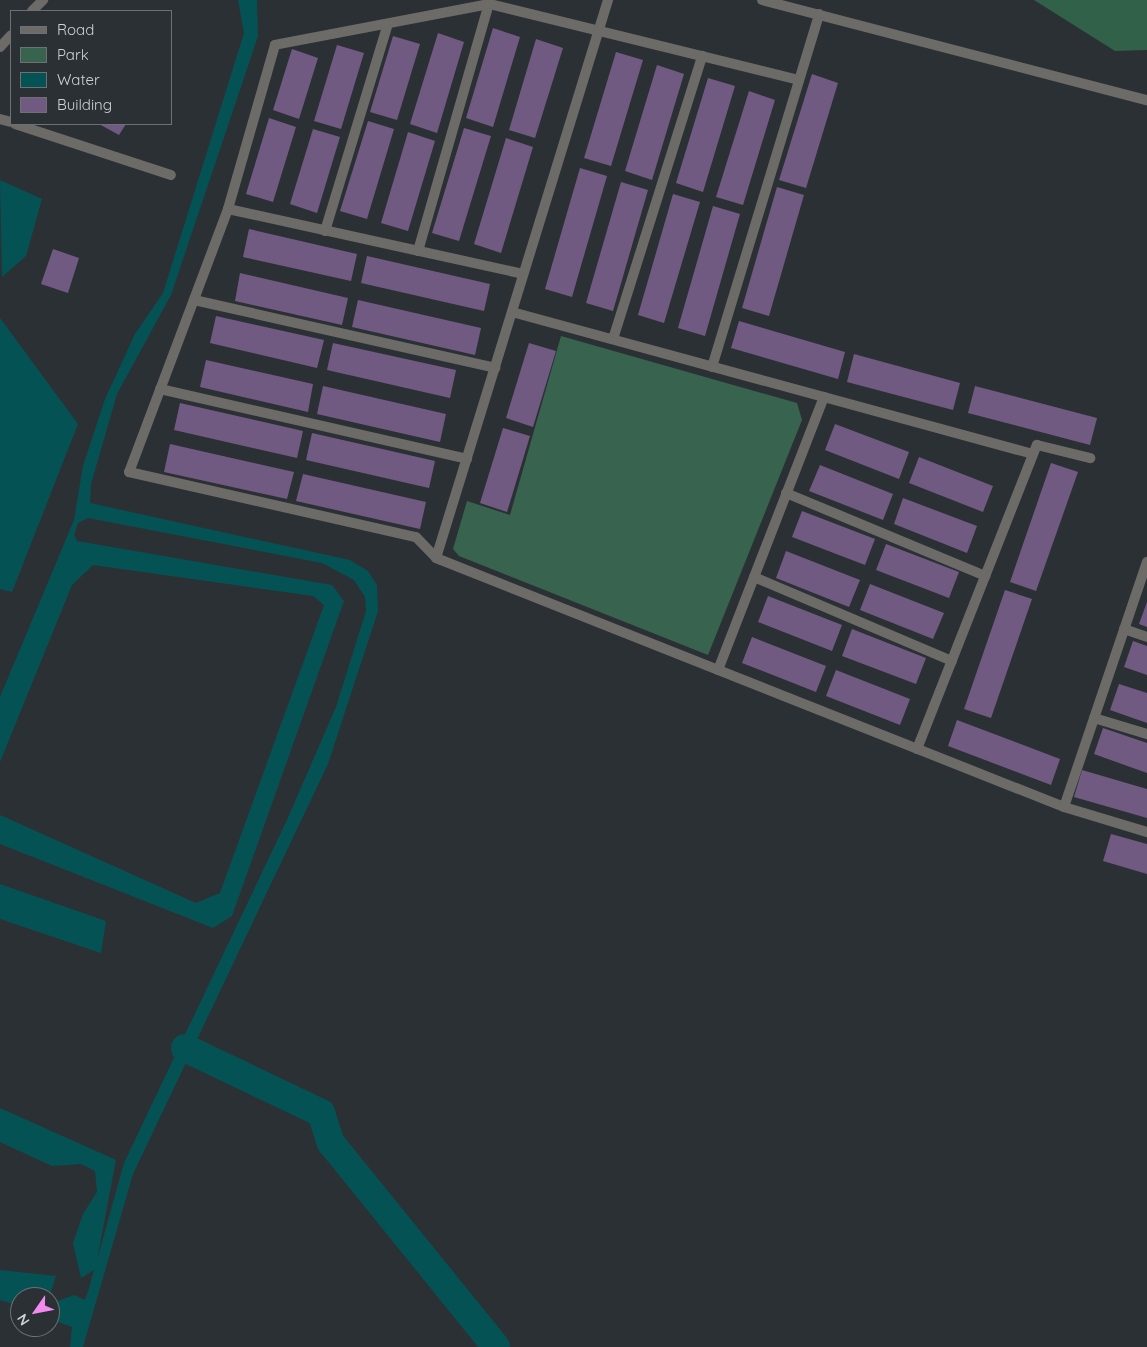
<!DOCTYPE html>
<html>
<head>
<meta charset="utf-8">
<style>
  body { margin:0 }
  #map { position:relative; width:1147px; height:1347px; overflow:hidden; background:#2b3035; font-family:Quicksand,sans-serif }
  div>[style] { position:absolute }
  .green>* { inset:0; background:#38634e }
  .forest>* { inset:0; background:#316149 }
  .water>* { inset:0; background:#055255 }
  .canal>* { height:28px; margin:-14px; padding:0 14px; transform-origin:14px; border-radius:14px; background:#055255 }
  .building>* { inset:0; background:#715a81 }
  .lane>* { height:10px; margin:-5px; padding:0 5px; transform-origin:5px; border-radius:5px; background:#6d6b68 }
  .street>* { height:10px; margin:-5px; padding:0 5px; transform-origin:5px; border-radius:5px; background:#6d6b68 }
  span { translate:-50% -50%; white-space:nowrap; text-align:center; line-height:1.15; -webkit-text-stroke:4.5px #2b3035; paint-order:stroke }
  .legend { position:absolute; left:10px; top:10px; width:162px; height:115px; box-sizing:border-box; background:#2b3035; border:1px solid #6d7175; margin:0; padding:6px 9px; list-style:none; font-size:15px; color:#cfd2d5 }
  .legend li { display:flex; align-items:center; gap:10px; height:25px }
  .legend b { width:25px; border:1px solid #6d7175 }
  .north { position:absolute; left:10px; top:1287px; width:50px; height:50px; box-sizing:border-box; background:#2b3035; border:1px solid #6d7175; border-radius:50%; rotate:237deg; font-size:14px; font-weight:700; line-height:20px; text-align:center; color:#cfd2d5 }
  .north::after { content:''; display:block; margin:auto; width:18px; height:22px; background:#f38af1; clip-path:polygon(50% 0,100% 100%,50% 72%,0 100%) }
</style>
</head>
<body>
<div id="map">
  <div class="green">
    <i style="clip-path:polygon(561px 336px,797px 403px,802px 420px,708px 655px,459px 556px,453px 549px,467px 501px,510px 515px)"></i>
  </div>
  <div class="forest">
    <i style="clip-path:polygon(1034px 0,1147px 0,1147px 50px,1115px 51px)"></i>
  </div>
  <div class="water">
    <i style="clip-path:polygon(238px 0,257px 0,258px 36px,171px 295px,117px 394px,91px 484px,90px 503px,350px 560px,368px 571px,377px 585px,378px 611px,328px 764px,133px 1174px,83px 1347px,70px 1347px,72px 1327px,53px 1320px,51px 1313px,55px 1302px,74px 1295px,85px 1300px,90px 1285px,94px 1270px,81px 1278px,73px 1243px,83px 1214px,97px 1192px,95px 1171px,81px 1164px,52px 1166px,0 1142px,0 1108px,116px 1160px,97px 1260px,124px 1163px,286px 822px,336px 707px,366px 611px,365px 597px,354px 580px,322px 563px,88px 518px,78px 523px,74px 535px,77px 541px,332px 585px,344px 601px,232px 916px,213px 928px,0 844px,0 815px,196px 903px,220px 893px,324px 605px,313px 596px,93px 565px,72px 585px,0 762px,0 697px,74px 520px,83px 466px,105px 399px,135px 334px,163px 293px,244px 33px)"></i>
    <i style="clip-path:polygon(0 180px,42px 199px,26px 256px,2px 277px)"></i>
    <i style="clip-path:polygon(0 318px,78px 424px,12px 592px,0 589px)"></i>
    <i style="clip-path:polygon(0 884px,106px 921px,101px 953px,0 919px)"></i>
    <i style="clip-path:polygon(0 1270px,56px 1276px,49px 1297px,20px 1297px,20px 1306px,0 1300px)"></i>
  </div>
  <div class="canal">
    <i style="left:185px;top:1048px;width:151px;rotate:25.5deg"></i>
    <i style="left:321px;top:1113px;width:32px;rotate:72deg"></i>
    <i style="left:331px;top:1143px;width:262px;rotate:51deg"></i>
  </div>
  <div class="building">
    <i style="clip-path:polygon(493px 28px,520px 37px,493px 127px,466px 118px)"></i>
    <i style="clip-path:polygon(438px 33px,464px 42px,437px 133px,410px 124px)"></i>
    <i style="clip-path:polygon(393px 36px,420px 44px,397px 120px,370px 112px)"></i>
    <i style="clip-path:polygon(536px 39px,563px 48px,535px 138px,509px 130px)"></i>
    <i style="clip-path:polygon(337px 45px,364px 53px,341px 129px,314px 121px)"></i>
    <i style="clip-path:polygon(292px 49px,318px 58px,299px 119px,273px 110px)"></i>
    <i style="clip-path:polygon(616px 52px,643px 60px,611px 166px,584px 158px)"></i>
    <i style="clip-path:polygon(657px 65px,684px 74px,652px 180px,625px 171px)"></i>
    <i style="clip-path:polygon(812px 74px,838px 83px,806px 188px,779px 180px)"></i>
    <i style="clip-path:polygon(708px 78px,735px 86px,703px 192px,676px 183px)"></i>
    <i style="clip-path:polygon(749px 91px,775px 100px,743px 205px,716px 197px)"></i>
    <i style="clip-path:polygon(269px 118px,296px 127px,273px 202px,246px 194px)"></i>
    <i style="clip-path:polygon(368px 121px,394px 129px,367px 219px,340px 211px)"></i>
    <i style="clip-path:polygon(99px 124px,126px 124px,119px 135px)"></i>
    <i style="clip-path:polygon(464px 128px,491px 136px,459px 241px,432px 233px)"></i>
    <i style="clip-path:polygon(313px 129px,340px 137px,317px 213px,290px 204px)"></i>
    <i style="clip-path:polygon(408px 132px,435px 141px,408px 231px,381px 223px)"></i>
    <i style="clip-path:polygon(506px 138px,533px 147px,501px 253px,474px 244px)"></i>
    <i style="clip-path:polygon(580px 168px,607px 176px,572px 297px,545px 289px)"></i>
    <i style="clip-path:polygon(621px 182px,648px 190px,613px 311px,586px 303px)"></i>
    <i style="clip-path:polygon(777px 187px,804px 195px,769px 316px,742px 308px)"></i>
    <i style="clip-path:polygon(673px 194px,700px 202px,664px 323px,638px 315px)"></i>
    <i style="clip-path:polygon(713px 206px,740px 214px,705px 336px,678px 328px)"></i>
    <i style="clip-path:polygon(249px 229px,357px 254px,351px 281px,243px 257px)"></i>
    <i style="clip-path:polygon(53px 249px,79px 258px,68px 293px,41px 284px)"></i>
    <i style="clip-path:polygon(367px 256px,490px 284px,484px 311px,361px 283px)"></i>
    <i style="clip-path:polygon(240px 273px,348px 298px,342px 325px,235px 301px)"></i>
    <i style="clip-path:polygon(358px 300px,481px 328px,475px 355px,352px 327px)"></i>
    <i style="clip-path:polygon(216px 316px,324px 340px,317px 368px,210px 343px)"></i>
    <i style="clip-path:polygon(739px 321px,845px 352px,838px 379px,731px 348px)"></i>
    <i style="clip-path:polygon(333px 343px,456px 370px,450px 398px,327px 370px)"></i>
    <i style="clip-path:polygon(529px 343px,556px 351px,533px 427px,506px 418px)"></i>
    <i style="clip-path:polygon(854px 354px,960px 383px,953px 410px,847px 382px)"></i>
    <i style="clip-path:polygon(206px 360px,313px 384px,308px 412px,200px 387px)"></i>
    <i style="clip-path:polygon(323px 386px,446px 414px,440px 442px,317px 414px)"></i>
    <i style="clip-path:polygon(975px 386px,1097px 418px,1090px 445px,968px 413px)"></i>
    <i style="clip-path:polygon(180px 403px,303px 431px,297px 458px,174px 430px)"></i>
    <i style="clip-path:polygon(835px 424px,909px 452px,899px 479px,825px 450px)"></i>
    <i style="clip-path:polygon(503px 428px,530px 436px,507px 512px,480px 503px)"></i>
    <i style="clip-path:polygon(312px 433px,435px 461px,429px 488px,306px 460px)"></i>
    <i style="clip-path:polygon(170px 444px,294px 472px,287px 499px,164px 472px)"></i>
    <i style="clip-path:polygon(919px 457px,993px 486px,983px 512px,909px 483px)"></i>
    <i style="clip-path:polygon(1051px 463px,1078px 472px,1036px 591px,1010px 582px)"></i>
    <i style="clip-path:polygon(820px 465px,893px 494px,883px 520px,809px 491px)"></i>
    <i style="clip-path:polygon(303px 474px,426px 502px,420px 529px,296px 501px)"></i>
    <i style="clip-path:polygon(903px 498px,977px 526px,967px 553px,894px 524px)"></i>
    <i style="clip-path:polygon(802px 511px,875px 539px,865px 565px,792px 537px)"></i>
    <i style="clip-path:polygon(886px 544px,959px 572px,949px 598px,876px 570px)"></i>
    <i style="clip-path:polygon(786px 551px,860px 580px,849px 607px,776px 578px)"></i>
    <i style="clip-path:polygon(870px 584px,944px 613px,933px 639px,860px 610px)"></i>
    <i style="clip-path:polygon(1005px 590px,1032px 599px,991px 718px,964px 709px)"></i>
    <i style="clip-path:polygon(768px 596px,842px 625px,832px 651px,758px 622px)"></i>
    <i style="clip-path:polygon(1147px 602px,1147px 627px,1139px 624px)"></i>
    <i style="clip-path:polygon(852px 629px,926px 658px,916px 684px,842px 656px)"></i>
    <i style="clip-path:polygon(752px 637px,826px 666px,816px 692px,742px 663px)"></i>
    <i style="clip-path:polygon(1133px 641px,1147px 646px,1147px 675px,1124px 667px)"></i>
    <i style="clip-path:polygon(836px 670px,910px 699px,900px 725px,826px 696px)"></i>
    <i style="clip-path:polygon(1119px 684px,1147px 693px,1147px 723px,1110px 710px)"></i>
    <i style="clip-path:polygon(957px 720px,1060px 759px,1051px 785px,948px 746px)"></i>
    <i style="clip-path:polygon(1103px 728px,1147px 743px,1147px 773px,1094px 754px)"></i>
    <i style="clip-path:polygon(1082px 770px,1147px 789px,1147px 818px,1074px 797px)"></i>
    <i style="clip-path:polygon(1111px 834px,1147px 844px,1147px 874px,1103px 861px)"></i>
  </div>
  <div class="lane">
    <i style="left:0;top:119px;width:11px;rotate:15deg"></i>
    <i style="left:15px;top:124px;width:164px;rotate:18.1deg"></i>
  </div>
  <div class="street">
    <i style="left:762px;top:0;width:398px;rotate:14.6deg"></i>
    <i style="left:32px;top:11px;width:16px;rotate:-45deg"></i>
    <i style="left:0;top:47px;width:16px;rotate:-47deg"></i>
    <i style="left:799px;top:80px;width:319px;rotate:-166.2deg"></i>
    <i style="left:489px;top:4px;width:218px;rotate:169.2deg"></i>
    <i style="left:275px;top:45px;width:171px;rotate:106deg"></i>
    <i style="left:228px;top:209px;width:281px;rotate:110.6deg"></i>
    <i style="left:129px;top:472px;width:294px;rotate:12.8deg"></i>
    <i style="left:416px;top:537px;width:29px;rotate:46deg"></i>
    <i style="left:436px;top:558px;width:676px;rotate:21.63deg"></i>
    <i style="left:1064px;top:807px;width:87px;rotate:16.8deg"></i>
    <i style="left:228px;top:209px;width:302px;rotate:12.4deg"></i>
    <i style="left:325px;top:231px;width:216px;rotate:-73.1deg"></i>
    <i style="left:418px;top:251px;width:257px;rotate:-74deg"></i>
    <i style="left:194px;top:300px;width:309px;rotate:12.7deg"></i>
    <i style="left:512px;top:312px;width:540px;rotate:15.25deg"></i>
    <i style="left:613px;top:339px;width:297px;rotate:-72.5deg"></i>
    <i style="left:712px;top:367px;width:369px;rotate:-73.1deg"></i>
    <i style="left:160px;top:389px;width:315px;rotate:12.8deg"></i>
    <i style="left:786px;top:493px;width:216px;rotate:22.6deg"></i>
    <i style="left:436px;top:558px;width:584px;rotate:-72.87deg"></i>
    <i style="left:754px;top:577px;width:215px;rotate:23deg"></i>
    <i style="left:1124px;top:629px;width:24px;rotate:19deg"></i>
    <i style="left:718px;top:670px;width:293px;rotate:-68.8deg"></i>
    <i style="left:1094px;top:718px;width:55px;rotate:16.8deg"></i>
    <i style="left:917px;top:749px;width:327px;rotate:-68.5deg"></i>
    <i style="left:1037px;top:445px;width:55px;rotate:13.8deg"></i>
    <i style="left:1064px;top:807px;width:259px;rotate:-71.3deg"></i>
  </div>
  <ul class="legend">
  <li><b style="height:6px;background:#6d6b68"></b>Road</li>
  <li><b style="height:14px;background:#38634e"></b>Park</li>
  <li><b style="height:14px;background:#055255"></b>Water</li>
  <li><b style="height:14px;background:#715a81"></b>Building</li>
  </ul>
  <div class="north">N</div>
</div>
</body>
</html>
